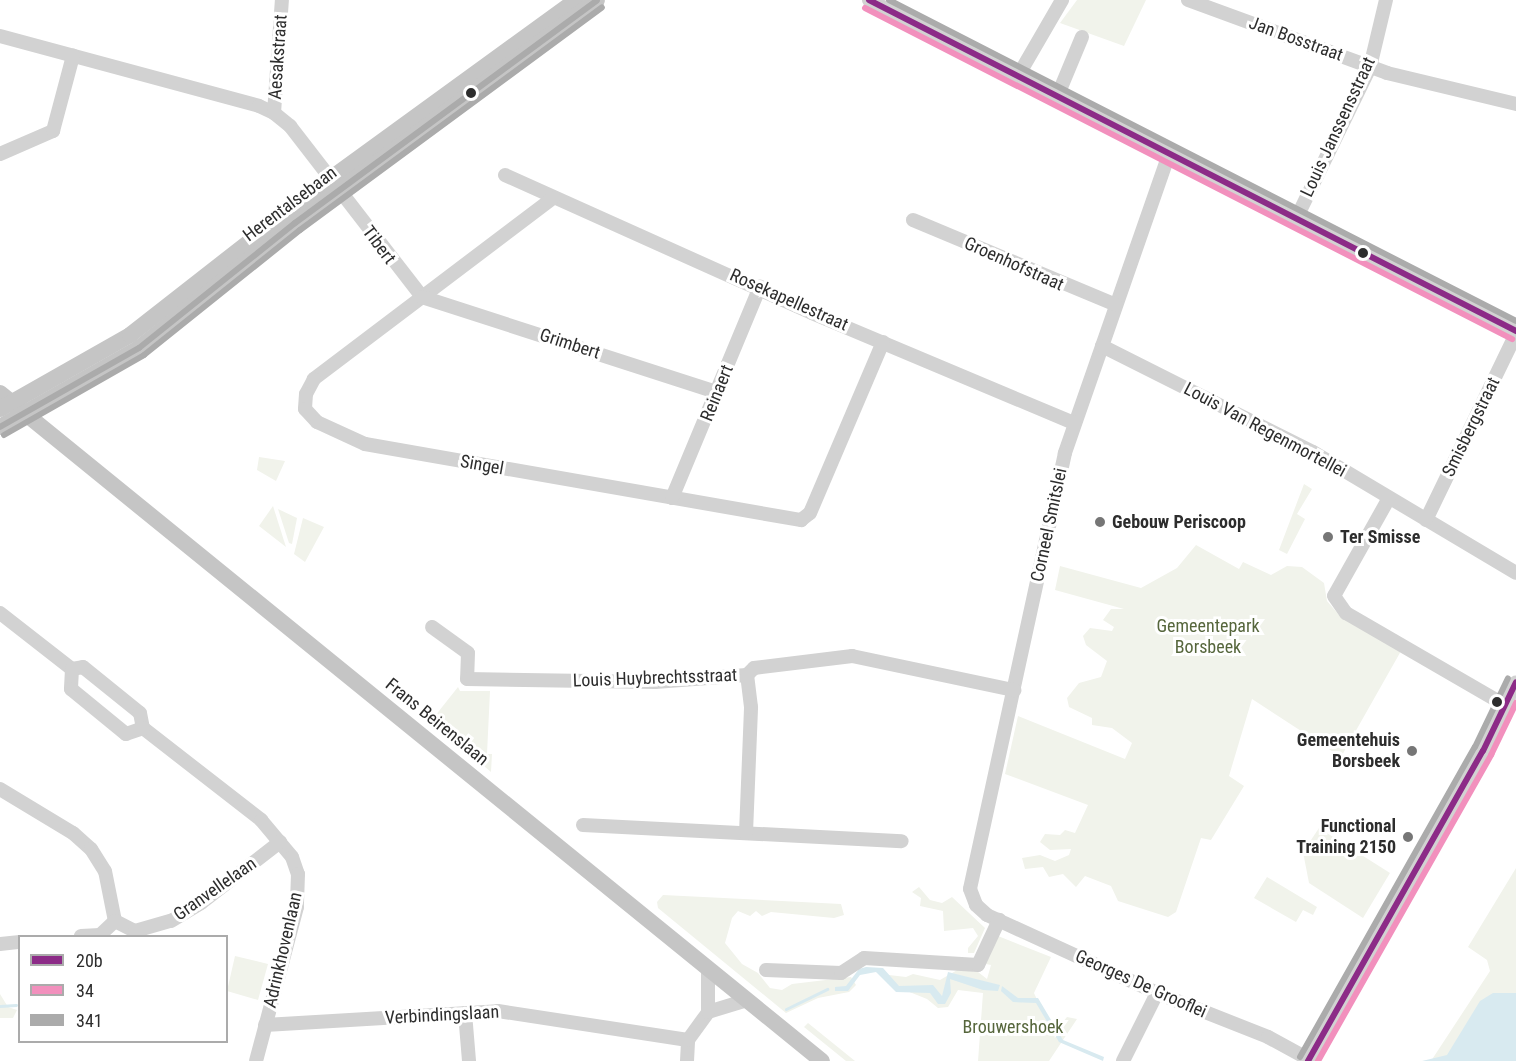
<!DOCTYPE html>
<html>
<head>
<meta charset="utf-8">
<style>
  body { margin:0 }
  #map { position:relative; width:1516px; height:1061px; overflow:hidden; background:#fff; font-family:"Roboto Condensed",sans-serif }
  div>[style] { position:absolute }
  .green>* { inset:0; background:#f1f3eb }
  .water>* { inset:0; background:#d8eaf0 }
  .stream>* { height:3px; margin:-1.5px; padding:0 1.5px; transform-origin:1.5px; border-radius:1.5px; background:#d8eaf0 }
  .minor>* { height:14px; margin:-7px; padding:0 7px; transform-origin:7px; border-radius:7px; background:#d2d2d2 }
  .major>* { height:16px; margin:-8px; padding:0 8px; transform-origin:8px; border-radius:8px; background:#c5c5c5 }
  .bus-1>* { height:6px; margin:-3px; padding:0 3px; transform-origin:3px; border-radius:3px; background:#8c2b87 }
  .bus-2>* { height:6px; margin:-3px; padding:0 3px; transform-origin:3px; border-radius:3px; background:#f290bd }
  .bus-3>* { height:6px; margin:-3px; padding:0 3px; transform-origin:3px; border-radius:3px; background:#ababab }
  .bus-4>* { height:6px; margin:-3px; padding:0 3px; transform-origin:3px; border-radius:3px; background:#ababab }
  .bus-5>* { height:6px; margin:-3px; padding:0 3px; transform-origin:3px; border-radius:3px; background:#ababab }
  .dots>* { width:16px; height:16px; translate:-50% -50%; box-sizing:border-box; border:3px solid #fff; border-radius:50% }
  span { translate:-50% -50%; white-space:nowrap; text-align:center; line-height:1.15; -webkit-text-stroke:6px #fff; paint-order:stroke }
  .street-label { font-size:18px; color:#2d2d2d }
  .poi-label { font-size:18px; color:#2d2d2d; font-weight:700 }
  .left { translate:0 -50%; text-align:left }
  .right { translate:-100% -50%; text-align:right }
  .park-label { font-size:18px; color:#56663c }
  .legend { position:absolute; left:18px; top:935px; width:210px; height:108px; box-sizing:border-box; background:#fff; border:2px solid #ababab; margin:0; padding:8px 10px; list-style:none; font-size:18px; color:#2d2d2d }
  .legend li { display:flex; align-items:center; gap:12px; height:30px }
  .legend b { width:30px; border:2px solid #ababab }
</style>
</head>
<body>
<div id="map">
  <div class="green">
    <i style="clip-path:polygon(1077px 0,1146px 0,1124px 46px,1060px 23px)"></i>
    <i style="clip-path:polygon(259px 457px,285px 461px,276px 481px,257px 470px)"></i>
    <i style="clip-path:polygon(1304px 484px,1312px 489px,1297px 514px,1305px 519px,1287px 554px,1279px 550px)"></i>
    <i style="clip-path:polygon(273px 506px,286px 547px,259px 526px)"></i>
    <i style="clip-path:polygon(278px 509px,297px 518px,292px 544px,289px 543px)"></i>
    <i style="clip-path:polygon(303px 518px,324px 527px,305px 562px,294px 554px)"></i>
    <i style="clip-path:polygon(1196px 545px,1239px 569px,1243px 562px,1271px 575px,1287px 566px,1302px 567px,1324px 583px,1327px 601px,1339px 615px,1401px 651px,1341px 757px,1252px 699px,1229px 776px,1244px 786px,1211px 840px,1201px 838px,1176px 912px,1168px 917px,1118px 901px,1111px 886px,1085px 876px,1076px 887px,1063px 874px,1049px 877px,1043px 867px,1025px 869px,1022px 858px,1040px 855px,1055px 861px,1069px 855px,1071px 849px,1050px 850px,1040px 842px,1045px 834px,1060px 835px,1065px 830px,1075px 833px,1088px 805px,1005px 774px,1018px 716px,1125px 759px,1132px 743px,1112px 728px,1092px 725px,1092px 718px,1069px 707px,1067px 698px,1079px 683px,1101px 677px,1107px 661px,1086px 645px,1083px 636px,1090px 628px,1112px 631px,1114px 627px,1103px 620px,1111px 609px,1124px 609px,1055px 590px,1060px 566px,1141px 588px,1177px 568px)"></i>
    <i style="clip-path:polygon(458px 687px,460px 691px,490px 691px,487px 754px,492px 754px,491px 772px,431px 721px)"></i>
    <i style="clip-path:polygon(1319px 828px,1390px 873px,1363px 918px,1309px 883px,1303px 852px)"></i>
    <i style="clip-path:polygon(1516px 868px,1516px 1061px,1431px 1061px,1490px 971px,1487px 960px,1468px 947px)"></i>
    <i style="clip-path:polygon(1267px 877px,1317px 907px,1313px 915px,1303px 910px,1296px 922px,1254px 898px)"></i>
    <i style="clip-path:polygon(919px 887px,930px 900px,942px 903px,952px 897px,985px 928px,974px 953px,968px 953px,968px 948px,978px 936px,973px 928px,944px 931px,943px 911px,920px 906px,921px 898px,912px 892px)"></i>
    <i style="clip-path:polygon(663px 895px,841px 904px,844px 915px,834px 918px,771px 912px,762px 916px,756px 911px,750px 916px,738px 911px,732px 918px,725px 943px,742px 964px,758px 973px,770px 988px,782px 990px,792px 984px,851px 977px,856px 985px,849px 992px,818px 998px,786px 1013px,658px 908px,657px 902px)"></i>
    <i style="clip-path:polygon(998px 936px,1051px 957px,1034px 993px,1051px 1030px,1057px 1029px,1067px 1017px,1077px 1019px,1049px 1061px,978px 1061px,983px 993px,958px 990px,948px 1007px,938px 1008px,927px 999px,887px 983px,889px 975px,906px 977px,913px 974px,940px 980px,959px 969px,978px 972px,987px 979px,991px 965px,986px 964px)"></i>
    <i style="clip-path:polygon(235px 956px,268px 964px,258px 1000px,227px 991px)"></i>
    <i style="clip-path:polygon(0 994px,8px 1007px,17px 1010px,13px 1018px,0 1018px)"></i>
    <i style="clip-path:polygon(808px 1023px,855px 1061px,846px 1061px,804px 1027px)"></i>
  </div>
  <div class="water">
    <i style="clip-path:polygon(866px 967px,883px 968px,899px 986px,933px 985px,942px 996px,948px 972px,1000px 985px,998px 991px,983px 990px,950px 979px,951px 993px,945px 1004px,938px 1004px,930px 993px,896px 992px,876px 972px,860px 975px,848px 991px,835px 991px,835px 987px,846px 986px,859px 969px)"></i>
    <i style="clip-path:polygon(1002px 986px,1018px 998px,1038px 998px,1063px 1040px,1104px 1057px,1103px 1061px,1059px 1042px,1036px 1003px,1013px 1002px,1001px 991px)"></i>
    <i style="clip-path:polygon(1493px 993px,1516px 993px,1516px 1061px,1422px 1061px,1447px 1055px,1480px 1001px)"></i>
  </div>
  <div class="stream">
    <i style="left:0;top:1006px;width:16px;rotate:-4deg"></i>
    <i style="left:786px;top:1009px;width:46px;rotate:-26deg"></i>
  </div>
  <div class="minor">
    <i style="left:869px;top:0;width:727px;rotate:27.09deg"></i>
    <i style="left:1188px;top:0;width:212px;rotate:20.1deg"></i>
    <i style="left:1387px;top:73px;width:133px;rotate:13.5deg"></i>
    <i style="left:0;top:36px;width:268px;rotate:15.1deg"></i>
    <i style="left:259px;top:106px;width:17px;rotate:25deg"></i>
    <i style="left:274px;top:113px;width:21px;rotate:39deg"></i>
    <i style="left:290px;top:126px;width:216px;rotate:52.3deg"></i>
    <i style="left:1018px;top:76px;width:88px;rotate:-59.9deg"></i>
    <i style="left:1057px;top:97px;width:65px;rotate:-67.4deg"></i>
    <i style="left:274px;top:113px;width:113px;rotate:-86deg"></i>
    <i style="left:0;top:154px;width:58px;rotate:-23.5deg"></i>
    <i style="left:53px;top:131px;width:78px;rotate:-75.1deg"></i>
    <i style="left:1169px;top:154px;width:317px;rotate:109.2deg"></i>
    <i style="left:1065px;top:453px;width:446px;rotate:102.3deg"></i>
    <i style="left:970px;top:889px;width:17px;rotate:69deg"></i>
    <i style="left:976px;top:905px;width:15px;rotate:42deg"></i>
    <i style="left:987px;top:915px;width:187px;rotate:24.6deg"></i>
    <i style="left:1157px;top:993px;width:119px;rotate:21.6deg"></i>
    <i style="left:1268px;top:1037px;width:50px;rotate:28.6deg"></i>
    <i style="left:505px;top:175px;width:337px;rotate:24.2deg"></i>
    <i style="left:812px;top:313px;width:284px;rotate:22.8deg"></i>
    <i style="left:553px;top:198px;width:300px;rotate:142.9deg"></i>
    <i style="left:314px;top:379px;width:17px;rotate:118deg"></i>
    <i style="left:306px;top:394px;width:15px;rotate:94deg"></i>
    <i style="left:305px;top:409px;width:18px;rotate:47deg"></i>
    <i style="left:317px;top:422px;width:53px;rotate:24.6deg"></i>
    <i style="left:365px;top:444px;width:443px;rotate:9.9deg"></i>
    <i style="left:801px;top:520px;width:11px;rotate:-38deg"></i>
    <i style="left:810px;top:513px;width:186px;rotate:-66.9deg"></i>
    <i style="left:1297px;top:217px;width:167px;rotate:-64deg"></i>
    <i style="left:1370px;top:67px;width:69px;rotate:-76.6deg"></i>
    <i style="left:913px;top:220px;width:220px;rotate:22.7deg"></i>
    <i style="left:422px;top:297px;width:310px;rotate:17.9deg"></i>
    <i style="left:1102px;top:346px;width:236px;rotate:26.7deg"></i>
    <i style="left:1313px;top:452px;width:236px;rotate:30.8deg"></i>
    <i style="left:672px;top:498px;width:229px;rotate:-67.4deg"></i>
    <i style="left:1389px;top:498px;width:112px;rotate:119.3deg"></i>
    <i style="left:1334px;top:596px;width:21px;rotate:55deg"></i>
    <i style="left:1346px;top:613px;width:184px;rotate:30.1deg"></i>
    <i style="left:1426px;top:520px;width:207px;rotate:-64.2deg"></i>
    <i style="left:0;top:613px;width:91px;rotate:37.9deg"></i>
    <i style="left:72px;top:669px;width:11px;rotate:-10deg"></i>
    <i style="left:83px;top:667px;width:73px;rotate:38.9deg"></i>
    <i style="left:140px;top:713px;width:15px;rotate:79deg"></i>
    <i style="left:143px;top:728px;width:150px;rotate:37.9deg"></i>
    <i style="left:261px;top:820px;width:48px;rotate:50deg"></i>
    <i style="left:292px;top:857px;width:18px;rotate:71deg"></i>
    <i style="left:298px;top:874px;width:33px;rotate:92deg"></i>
    <i style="left:297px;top:907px;width:159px;rotate:104.9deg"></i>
    <i style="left:432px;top:627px;width:44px;rotate:35.8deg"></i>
    <i style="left:468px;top:653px;width:26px;rotate:92deg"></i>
    <i style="left:467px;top:679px;width:188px;rotate:0.9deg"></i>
    <i style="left:655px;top:682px;width:92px;rotate:-4.4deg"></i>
    <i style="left:747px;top:675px;width:10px;rotate:-45deg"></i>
    <i style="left:754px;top:668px;width:99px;rotate:-7deg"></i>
    <i style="left:852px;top:656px;width:166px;rotate:11.9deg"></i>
    <i style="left:72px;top:669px;width:20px;rotate:93deg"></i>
    <i style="left:71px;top:689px;width:71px;rotate:39.3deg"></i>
    <i style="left:126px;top:734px;width:18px;rotate:-19deg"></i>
    <i style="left:0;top:789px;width:85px;rotate:31.1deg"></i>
    <i style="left:73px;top:833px;width:24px;rotate:42deg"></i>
    <i style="left:91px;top:849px;width:26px;rotate:58deg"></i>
    <i style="left:105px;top:871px;width:51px;rotate:78.7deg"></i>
    <i style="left:583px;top:825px;width:319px;rotate:2.9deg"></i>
    <i style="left:746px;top:833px;width:126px;rotate:-87.7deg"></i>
    <i style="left:751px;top:707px;width:32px;rotate:-97deg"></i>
    <i style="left:81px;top:936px;width:19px;rotate:-3deg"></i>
    <i style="left:100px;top:935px;width:21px;rotate:-43deg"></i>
    <i style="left:115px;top:921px;width:22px;rotate:27deg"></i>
    <i style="left:135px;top:931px;width:37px;rotate:-16deg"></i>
    <i style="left:171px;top:921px;width:35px;rotate:-31deg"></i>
    <i style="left:201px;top:903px;width:100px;rotate:-37.7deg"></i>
    <i style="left:0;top:944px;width:20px;rotate:-6deg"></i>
    <i style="left:766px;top:970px;width:75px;rotate:2.3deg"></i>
    <i style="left:841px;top:973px;width:27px;rotate:-33deg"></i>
    <i style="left:864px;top:958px;width:114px;rotate:3.5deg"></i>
    <i style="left:978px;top:965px;width:50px;rotate:-65deg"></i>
    <i style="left:708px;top:1012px;width:41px;rotate:-17.1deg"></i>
    <i style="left:465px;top:1013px;width:48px;rotate:85.2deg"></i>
    <i style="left:265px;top:1025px;width:233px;rotate:-3.4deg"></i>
    <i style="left:498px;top:1011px;width:192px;rotate:8.7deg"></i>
    <i style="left:687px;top:1061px;width:21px;rotate:-87deg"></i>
    <i style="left:688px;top:1040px;width:34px;rotate:-54deg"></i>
    <i style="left:708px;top:1012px;width:44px;rotate:-90deg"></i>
    <i style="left:1123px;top:1061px;width:76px;rotate:-63.4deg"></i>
    <i style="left:1308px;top:1061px;width:356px;rotate:-60.6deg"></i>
    <i style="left:1483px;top:751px;width:76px;rotate:-64.4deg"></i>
  </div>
  <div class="major">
    <i style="left:0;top:393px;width:1059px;rotate:39.1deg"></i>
    <i style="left:0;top:409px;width:150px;rotate:-29.6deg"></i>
    <i style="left:130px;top:335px;width:254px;rotate:-38deg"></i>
    <i style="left:330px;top:179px;width:304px;rotate:-36deg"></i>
    <i style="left:0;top:427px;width:160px;rotate:-29.6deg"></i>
    <i style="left:139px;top:348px;width:200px;rotate:-38.7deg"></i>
    <i style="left:295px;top:223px;width:375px;rotate:-36.4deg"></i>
  </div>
  <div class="bus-1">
    <i style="left:869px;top:0;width:727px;rotate:27.09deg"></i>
    <i style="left:1308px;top:1061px;width:356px;rotate:-60.6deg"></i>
    <i style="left:1483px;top:751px;width:76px;rotate:-64.4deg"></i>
  </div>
  <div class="bus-2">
    <i style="left:865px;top:8px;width:727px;rotate:27.09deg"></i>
    <i style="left:1318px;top:1061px;width:352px;rotate:-60.5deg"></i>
    <i style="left:1491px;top:755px;width:58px;rotate:-64.3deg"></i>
  </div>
  <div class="bus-3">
    <i style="left:889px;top:0;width:704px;rotate:27.11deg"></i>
    <i style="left:1300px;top:1057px;width:356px;rotate:-60.6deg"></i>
    <i style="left:1475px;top:747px;width:76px;rotate:-64.4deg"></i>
  </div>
  <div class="bus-4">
    <i style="left:0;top:427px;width:160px;rotate:-29.6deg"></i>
    <i style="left:139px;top:348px;width:200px;rotate:-38.7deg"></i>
    <i style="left:295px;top:223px;width:375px;rotate:-36.4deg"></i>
  </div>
  <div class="bus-5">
    <i style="left:4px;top:435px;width:161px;rotate:-29.7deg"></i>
    <i style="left:144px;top:355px;width:200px;rotate:-38.7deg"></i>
    <i style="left:300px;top:230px;width:375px;rotate:-36.4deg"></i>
  </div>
  <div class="dots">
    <i style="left:471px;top:93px;background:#2d2d2d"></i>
    <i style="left:1363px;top:253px;background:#2d2d2d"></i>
    <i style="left:1100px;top:522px;background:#767676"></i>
    <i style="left:1328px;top:537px;background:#767676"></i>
    <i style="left:1497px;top:702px;background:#2d2d2d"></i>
    <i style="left:1412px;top:751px;background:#767676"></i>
    <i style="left:1408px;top:837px;background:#767676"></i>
  </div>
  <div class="street-label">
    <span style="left:1296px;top:39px;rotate:20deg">Jan Bosstraat</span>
    <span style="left:278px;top:57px;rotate:-86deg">Aesakstraat</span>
    <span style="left:1338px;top:127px;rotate:-65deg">Louis Janssensstraat</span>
    <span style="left:290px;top:204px;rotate:-37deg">Herentalsebaan</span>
    <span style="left:379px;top:245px;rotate:53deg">Tibert</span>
    <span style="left:1014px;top:264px;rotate:24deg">Groenhofstraat</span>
    <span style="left:789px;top:300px;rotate:24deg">Rosekapellestraat</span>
    <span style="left:570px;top:344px;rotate:18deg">Grimbert</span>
    <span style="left:717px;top:393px;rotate:-68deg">Reinaert</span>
    <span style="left:1471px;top:427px;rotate:-64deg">Smisbergstraat</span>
    <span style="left:1265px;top:430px;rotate:28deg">Louis Van Regenmortellei</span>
    <span style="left:482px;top:465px;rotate:10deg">Singel</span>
    <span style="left:1049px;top:525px;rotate:-78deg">Corneel Smitslei</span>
    <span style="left:655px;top:678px;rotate:-2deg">Louis Huybrechtsstraat</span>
    <span style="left:437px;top:722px;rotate:39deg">Frans Beirenslaan</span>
    <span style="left:215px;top:889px;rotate:-35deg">Granvellelaan</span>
    <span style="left:283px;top:950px;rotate:-77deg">Adrinkhovenlaan</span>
    <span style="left:1141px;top:984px;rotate:24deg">Georges De Grooflei</span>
    <span style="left:442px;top:1015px;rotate:-3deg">Verbindingslaan</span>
  </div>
  <div class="poi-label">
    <span class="left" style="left:1112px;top:522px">Gebouw Periscoop</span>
    <span class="left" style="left:1340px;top:537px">Ter Smisse</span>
    <span class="right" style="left:1400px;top:751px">Gemeentehuis<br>Borsbeek</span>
    <span class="right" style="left:1396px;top:837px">Functional<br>Training 2150</span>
  </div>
  <div class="park-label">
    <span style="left:1208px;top:637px">Gemeentepark<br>Borsbeek</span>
    <span style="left:1013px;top:1027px">Brouwershoek</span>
  </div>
  <ul class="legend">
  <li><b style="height:8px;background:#8c2b87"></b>20b</li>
  <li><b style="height:8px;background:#f290bd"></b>34</li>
  <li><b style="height:8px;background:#ababab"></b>341</li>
  </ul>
</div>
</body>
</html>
